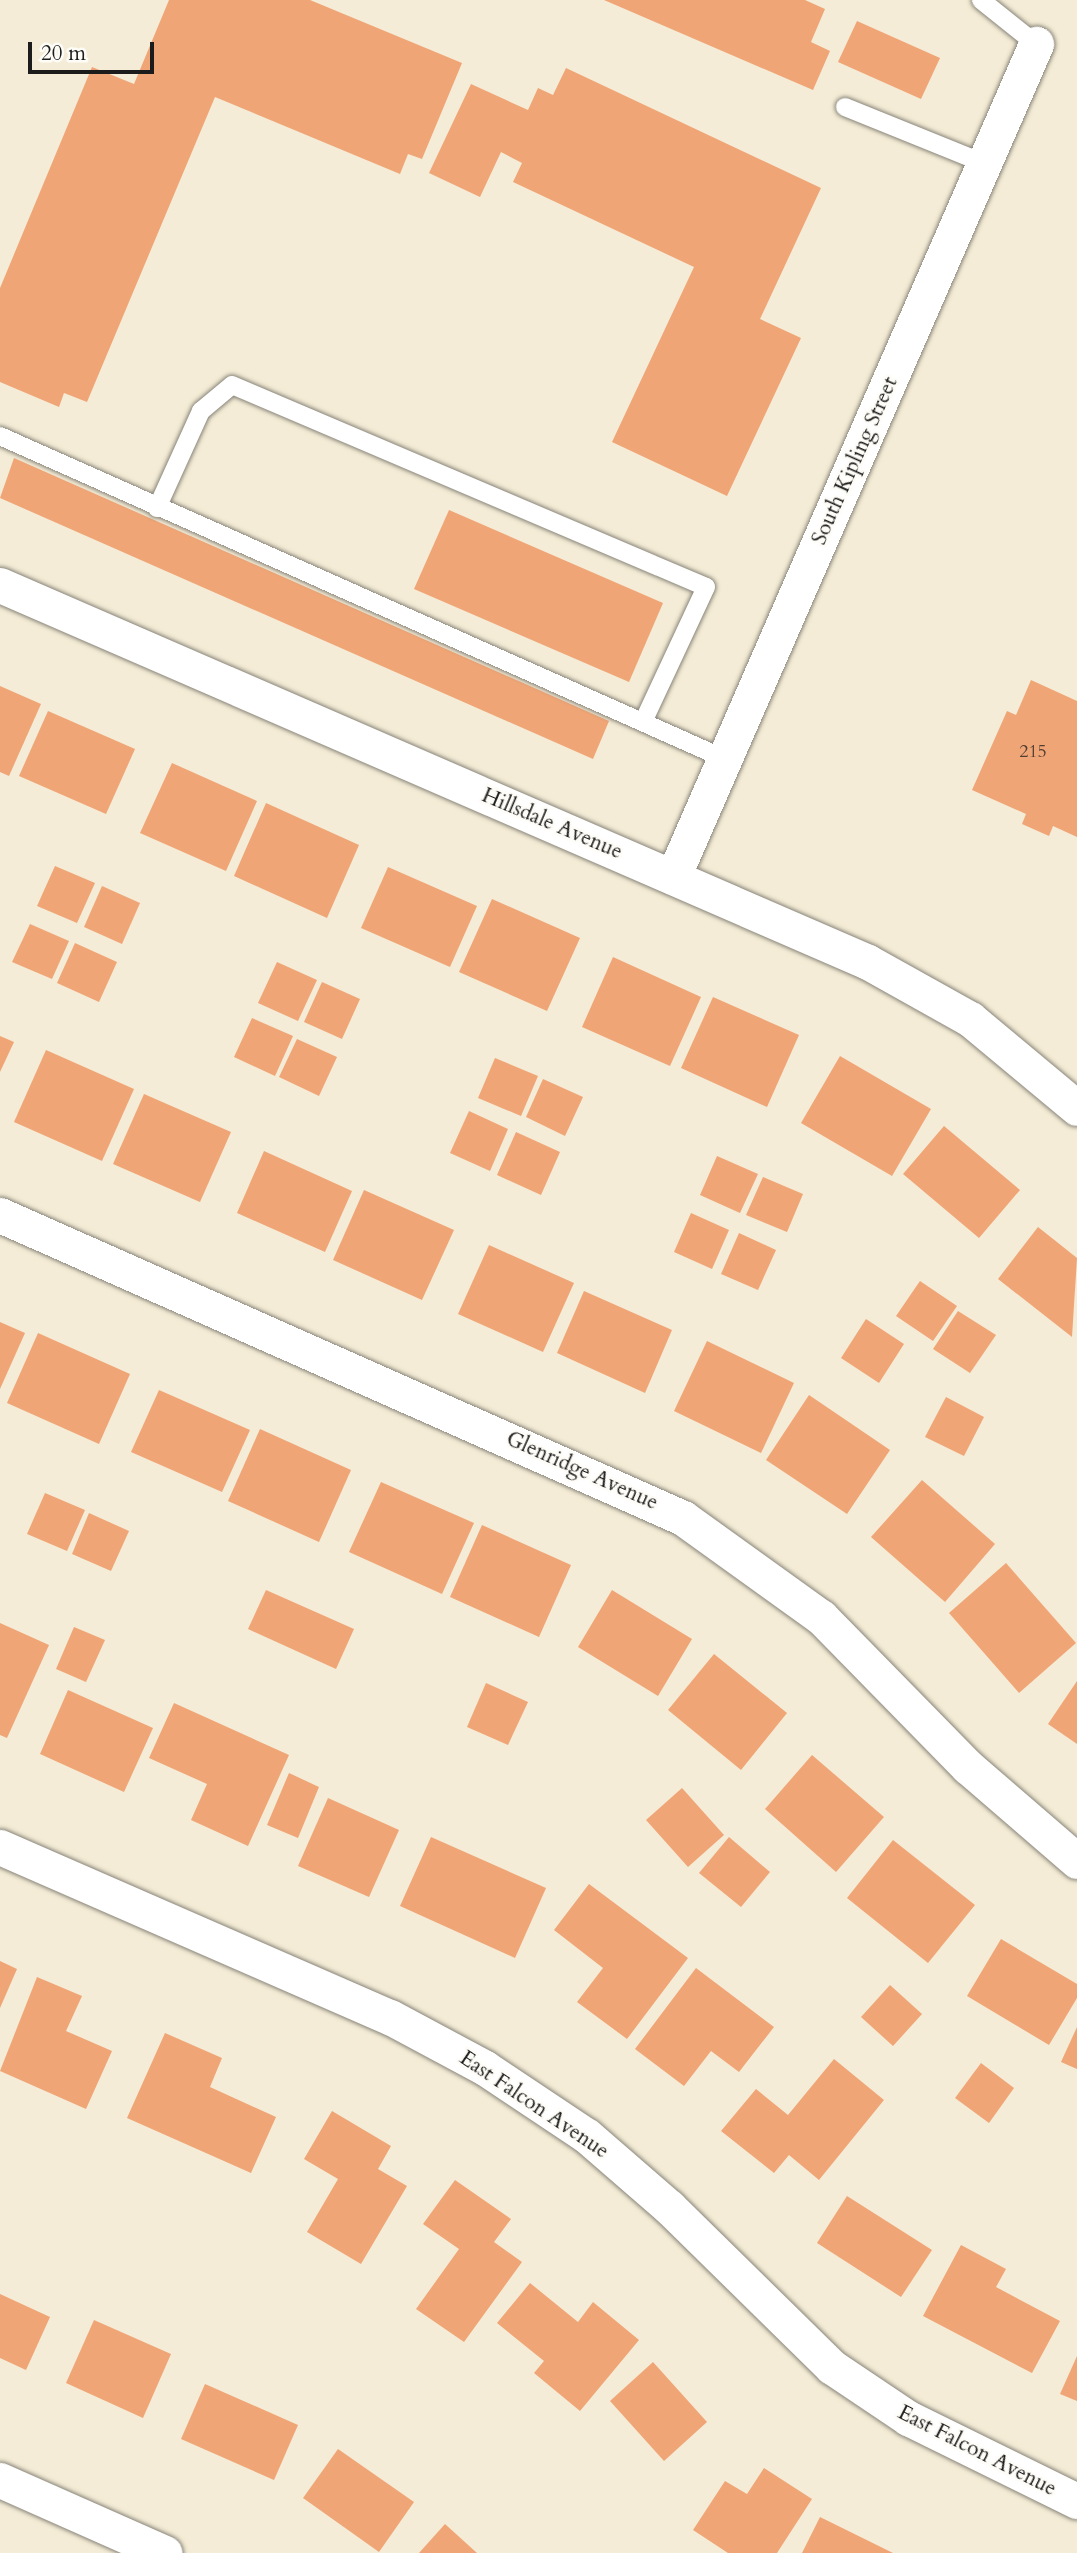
<!DOCTYPE html>
<html>
<head>
<meta charset="utf-8">
<style>
  body { margin:0 }
  #map { position:relative; width:1077px; height:2553px; overflow:hidden; background:#f4ecd6; font-family:Cardo,serif }
  div>[style] { position:absolute }
  .building>* { inset:0; background:#f0a576 }
  .roads { filter:drop-shadow(0 0 2px #888479) drop-shadow(0 0 2px #888479) }
  .lane>* { height:18px; margin:-9px; padding:0 9px; transform-origin:9px; border-radius:9px; background:#fff }
  .street>* { height:35px; margin:-17.5px; padding:0 17.5px; transform-origin:17.5px; border-radius:17.5px; background:#fff }
  span { translate:-50% -50%; white-space:nowrap; text-align:center; line-height:1.15; -webkit-text-stroke:5px #fdfcf7; paint-order:stroke }
  .number-label { font-size:18px; color:#513e32 }
  .number-label span { -webkit-text-stroke-width:0 }
  .street-label { font-size:21px; color:#1c1c1c }
  .scale { position:absolute; left:28px; top:42px; width:126px; height:32px; box-sizing:border-box; border:4px solid #1c1c1c; border-top:0; padding-left:9px; font-size:21px; line-height:24px; white-space:nowrap; color:#1c1c1c; -webkit-text-stroke:5px #fdfcf7; paint-order:stroke }
</style>
</head>
<body>
<div id="map">
  <div class="building">
    <i style="clip-path:polygon(169px 0,310px 0,462px 63px,422px 159px,408px 154px,400px 174px,215px 97px,87px 402px,64px 393px,59px 407px,0 382px,0 288px,92px 67px,134px 84px)"></i>
    <i style="clip-path:polygon(604px 0,805px 0,825px 9px,811px 42px,830px 51px,813px 90px)"></i>
    <i style="clip-path:polygon(857px 21px,940px 58px,921px 99px,838px 62px)"></i>
    <i style="clip-path:polygon(566px 68px,821px 188px,760px 319px,801px 338px,727px 496px,612px 442px,694px 267px,513px 182px,522px 163px,501px 152px,480px 197px,429px 173px,471px 84px,528px 110px,538px 88px,553px 95px)"></i>
    <i style="clip-path:polygon(14px 458px,609px 721px,593px 759px,0 498px)"></i>
    <i style="clip-path:polygon(449px 510px,663px 603px,629px 682px,414px 589px)"></i>
    <i style="clip-path:polygon(1031px 680px,1077px 701px,1077px 837px,1053px 826px,1049px 836px,1022px 824px,1026px 814px,972px 790px,1007px 711px,1016px 715px)"></i>
    <i style="clip-path:polygon(0 686px,41px 704px,9px 776px,0 772px)"></i>
    <i style="clip-path:polygon(48px 711px,135px 749px,106px 814px,19px 776px)"></i>
    <i style="clip-path:polygon(172px 763px,257px 801px,226px 871px,140px 833px)"></i>
    <i style="clip-path:polygon(266px 803px,359px 845px,327px 918px,234px 876px)"></i>
    <i style="clip-path:polygon(55px 866px,95px 883px,77px 923px,37px 906px)"></i>
    <i style="clip-path:polygon(388px 867px,477px 906px,450px 967px,361px 928px)"></i>
    <i style="clip-path:polygon(102px 886px,140px 903px,122px 944px,84px 927px)"></i>
    <i style="clip-path:polygon(492px 899px,580px 938px,547px 1011px,459px 972px)"></i>
    <i style="clip-path:polygon(30px 924px,69px 941px,52px 979px,12px 962px)"></i>
    <i style="clip-path:polygon(75px 943px,117px 962px,99px 1002px,57px 983px)"></i>
    <i style="clip-path:polygon(613px 957px,701px 997px,670px 1066px,582px 1027px)"></i>
    <i style="clip-path:polygon(277px 962px,317px 980px,298px 1021px,258px 1003px)"></i>
    <i style="clip-path:polygon(322px 982px,360px 999px,342px 1039px,304px 1022px)"></i>
    <i style="clip-path:polygon(713px 997px,799px 1035px,767px 1107px,681px 1068px)"></i>
    <i style="clip-path:polygon(252px 1018px,293px 1036px,275px 1076px,234px 1057px)"></i>
    <i style="clip-path:polygon(0 1036px,14px 1042px,0 1072px)"></i>
    <i style="clip-path:polygon(297px 1039px,337px 1057px,319px 1096px,279px 1077px)"></i>
    <i style="clip-path:polygon(46px 1050px,134px 1089px,102px 1161px,14px 1122px)"></i>
    <i style="clip-path:polygon(840px 1056px,931px 1109px,892px 1176px,801px 1123px)"></i>
    <i style="clip-path:polygon(495px 1058px,538px 1076px,521px 1116px,478px 1098px)"></i>
    <i style="clip-path:polygon(543px 1079px,583px 1097px,565px 1136px,526px 1117px)"></i>
    <i style="clip-path:polygon(144px 1094px,231px 1132px,200px 1202px,113px 1164px)"></i>
    <i style="clip-path:polygon(469px 1111px,508px 1129px,490px 1171px,450px 1153px)"></i>
    <i style="clip-path:polygon(944px 1126px,1020px 1190px,979px 1238px,903px 1174px)"></i>
    <i style="clip-path:polygon(516px 1132px,560px 1152px,541px 1195px,497px 1175px)"></i>
    <i style="clip-path:polygon(264px 1151px,352px 1191px,325px 1252px,237px 1213px)"></i>
    <i style="clip-path:polygon(717px 1156px,758px 1174px,740px 1213px,700px 1195px)"></i>
    <i style="clip-path:polygon(763px 1177px,803px 1194px,787px 1232px,746px 1215px)"></i>
    <i style="clip-path:polygon(364px 1190px,454px 1230px,422px 1300px,333px 1260px)"></i>
    <i style="clip-path:polygon(691px 1213px,729px 1230px,712px 1269px,674px 1252px)"></i>
    <i style="clip-path:polygon(1038px 1227px,1077px 1258px,1072px 1337px,998px 1279px)"></i>
    <i style="clip-path:polygon(739px 1233px,776px 1250px,758px 1290px,721px 1274px)"></i>
    <i style="clip-path:polygon(489px 1245px,574px 1283px,543px 1352px,458px 1314px)"></i>
    <i style="clip-path:polygon(920px 1281px,957px 1306px,933px 1341px,896px 1316px)"></i>
    <i style="clip-path:polygon(584px 1291px,672px 1330px,645px 1393px,557px 1353px)"></i>
    <i style="clip-path:polygon(958px 1311px,996px 1335px,970px 1373px,933px 1349px)"></i>
    <i style="clip-path:polygon(866px 1319px,904px 1344px,879px 1383px,841px 1358px)"></i>
    <i style="clip-path:polygon(0 1322px,25px 1333px,0 1389px)"></i>
    <i style="clip-path:polygon(38px 1333px,130px 1374px,99px 1444px,7px 1403px)"></i>
    <i style="clip-path:polygon(707px 1341px,794px 1383px,761px 1453px,674px 1411px)"></i>
    <i style="clip-path:polygon(159px 1390px,250px 1430px,222px 1492px,131px 1452px)"></i>
    <i style="clip-path:polygon(809px 1395px,890px 1450px,847px 1514px,766px 1460px)"></i>
    <i style="clip-path:polygon(946px 1397px,984px 1417px,964px 1456px,925px 1437px)"></i>
    <i style="clip-path:polygon(260px 1429px,351px 1470px,319px 1542px,228px 1501px)"></i>
    <i style="clip-path:polygon(922px 1480px,995px 1544px,945px 1602px,871px 1537px)"></i>
    <i style="clip-path:polygon(381px 1482px,474px 1523px,442px 1594px,349px 1552px)"></i>
    <i style="clip-path:polygon(45px 1493px,85px 1510px,67px 1551px,27px 1534px)"></i>
    <i style="clip-path:polygon(89px 1513px,129px 1531px,111px 1571px,72px 1554px)"></i>
    <i style="clip-path:polygon(482px 1525px,571px 1565px,539px 1637px,450px 1597px)"></i>
    <i style="clip-path:polygon(1006px 1563px,1076px 1643px,1019px 1693px,949px 1613px)"></i>
    <i style="clip-path:polygon(266px 1590px,354px 1629px,336px 1669px,248px 1629px)"></i>
    <i style="clip-path:polygon(612px 1590px,692px 1639px,658px 1696px,578px 1647px)"></i>
    <i style="clip-path:polygon(0 1623px,49px 1645px,7px 1738px,0 1735px)"></i>
    <i style="clip-path:polygon(74px 1627px,105px 1640px,86px 1682px,56px 1669px)"></i>
    <i style="clip-path:polygon(714px 1654px,787px 1713px,741px 1770px,668px 1710px)"></i>
    <i style="clip-path:polygon(1077px 1681px,1077px 1744px,1048px 1724px)"></i>
    <i style="clip-path:polygon(486px 1683px,528px 1702px,508px 1745px,467px 1727px)"></i>
    <i style="clip-path:polygon(68px 1690px,153px 1728px,124px 1792px,40px 1754px)"></i>
    <i style="clip-path:polygon(174px 1703px,289px 1755px,248px 1846px,191px 1820px,207px 1784px,149px 1758px)"></i>
    <i style="clip-path:polygon(812px 1755px,884px 1817px,836px 1872px,765px 1809px)"></i>
    <i style="clip-path:polygon(289px 1773px,319px 1787px,298px 1838px,267px 1825px)"></i>
    <i style="clip-path:polygon(682px 1788px,724px 1835px,688px 1867px,646px 1820px)"></i>
    <i style="clip-path:polygon(328px 1798px,399px 1830px,369px 1897px,298px 1866px)"></i>
    <i style="clip-path:polygon(431px 1837px,546px 1888px,515px 1958px,400px 1906px)"></i>
    <i style="clip-path:polygon(729px 1837px,770px 1872px,741px 1907px,699px 1873px)"></i>
    <i style="clip-path:polygon(893px 1840px,975px 1905px,928px 1963px,847px 1898px)"></i>
    <i style="clip-path:polygon(589px 1884px,688px 1958px,627px 2039px,577px 2002px,603px 1968px,554px 1930px)"></i>
    <i style="clip-path:polygon(1001px 1939px,1077px 1984px,1077px 1998px,1049px 2045px,967px 1996px)"></i>
    <i style="clip-path:polygon(0 1961px,17px 1969px,0 2008px)"></i>
    <i style="clip-path:polygon(696px 1968px,774px 2027px,739px 2072px,711px 2051px,684px 2086px,635px 2049px)"></i>
    <i style="clip-path:polygon(37px 1977px,82px 1996px,66px 2031px,112px 2051px,86px 2109px,0 2071px)"></i>
    <i style="clip-path:polygon(890px 1985px,922px 2014px,893px 2046px,861px 2017px)"></i>
    <i style="clip-path:polygon(1077px 2027px,1077px 2069px,1061px 2062px)"></i>
    <i style="clip-path:polygon(165px 2033px,222px 2058px,210px 2087px,276px 2117px,251px 2173px,127px 2118px)"></i>
    <i style="clip-path:polygon(834px 2059px,884px 2100px,819px 2180px,789px 2155px,774px 2173px,721px 2131px,756px 2089px,788px 2115px)"></i>
    <i style="clip-path:polygon(981px 2063px,1014px 2088px,989px 2123px,955px 2098px)"></i>
    <i style="clip-path:polygon(332px 2111px,391px 2146px,378px 2169px,407px 2186px,361px 2264px,307px 2232px,338px 2179px,304px 2159px)"></i>
    <i style="clip-path:polygon(455px 2180px,511px 2219px,494px 2242px,522px 2262px,464px 2342px,416px 2309px,459px 2249px,423px 2224px)"></i>
    <i style="clip-path:polygon(847px 2196px,932px 2250px,901px 2297px,817px 2243px)"></i>
    <i style="clip-path:polygon(961px 2245px,1006px 2269px,996px 2287px,1060px 2321px,1032px 2373px,923px 2316px)"></i>
    <i style="clip-path:polygon(530px 2283px,578px 2322px,593px 2302px,639px 2340px,580px 2411px,534px 2373px,544px 2361px,497px 2323px)"></i>
    <i style="clip-path:polygon(0 2294px,50px 2317px,26px 2370px,0 2358px)"></i>
    <i style="clip-path:polygon(94px 2320px,171px 2354px,143px 2418px,66px 2383px)"></i>
    <i style="clip-path:polygon(1077px 2356px,1077px 2401px,1060px 2394px)"></i>
    <i style="clip-path:polygon(653px 2362px,707px 2422px,664px 2461px,610px 2401px)"></i>
    <i style="clip-path:polygon(205px 2384px,298px 2425px,274px 2480px,181px 2439px)"></i>
    <i style="clip-path:polygon(338px 2449px,414px 2502px,379px 2552px,303px 2498px)"></i>
    <i style="clip-path:polygon(764px 2468px,812px 2499px,777px 2553px,728px 2553px,693px 2530px,725px 2481px,747px 2494px)"></i>
    <i style="clip-path:polygon(820px 2517px,893px 2553px,802px 2553px)"></i>
    <i style="clip-path:polygon(445px 2524px,477px 2553px,419px 2553px)"></i>
  </div>
  <div class="roads">
    <div class="lane">
      <i style="left:981px;top:0;width:70px;rotate:38.7deg"></i>
      <i style="left:845px;top:107px;width:152px;rotate:22deg"></i>
      <i style="left:0;top:436px;width:794px;rotate:24.01deg"></i>
      <i style="left:157px;top:508px;width:107px;rotate:-65.6deg"></i>
      <i style="left:201px;top:411px;width:40px;rotate:-40deg"></i>
      <i style="left:232px;top:385px;width:515px;rotate:23.08deg"></i>
      <i style="left:706px;top:587px;width:149px;rotate:115deg"></i>
    </div>
    <div class="street">
      <i style="left:0;top:585px;width:946px;rotate:23.48deg"></i>
      <i style="left:868px;top:962px;width:117px;rotate:29.2deg"></i>
      <i style="left:970px;top:1019px;width:139px;rotate:39.8deg"></i>
      <i style="left:673px;top:877px;width:909px;rotate:-66.45deg"></i>
      <i style="left:0;top:1215px;width:747px;rotate:23.92deg"></i>
      <i style="left:683px;top:1518px;width:170px;rotate:35.7deg"></i>
      <i style="left:821px;top:1617px;width:210px;rotate:45.6deg"></i>
      <i style="left:968px;top:1767px;width:144px;rotate:40.8deg"></i>
      <i style="left:0;top:1847px;width:425px;rotate:23.6deg"></i>
      <i style="left:390px;top:2017px;width:108px;rotate:28.2deg"></i>
      <i style="left:485px;top:2068px;width:123px;rotate:33.7deg"></i>
      <i style="left:587px;top:2136px;width:108px;rotate:40.9deg"></i>
      <i style="left:669px;top:2207px;width:228px;rotate:44.5deg"></i>
      <i style="left:832px;top:2367px;width:92px;rotate:33.9deg"></i>
      <i style="left:908px;top:2418px;width:188px;rotate:26.2deg"></i>
      <i style="left:0;top:2480px;width:180px;rotate:23.9deg"></i>
    </div>
  </div>
  <div class="number-label">
    <span style="left:1033px;top:752px">215</span>
  </div>
  <div class="street-label">
    <span style="left:855px;top:461px;rotate:-66deg">South Kipling Street</span>
    <span style="left:552px;top:824px;rotate:23deg">Hillsdale Avenue</span>
    <span style="left:582px;top:1471px;rotate:24deg">Glenridge Avenue</span>
    <span style="left:534px;top:2105px;rotate:34deg">East Falcon Avenue</span>
    <span style="left:977px;top:2451px;rotate:27deg">East Falcon Avenue</span>
  </div>
  <div class="scale">20 m</div>
</div>
</body>
</html>
